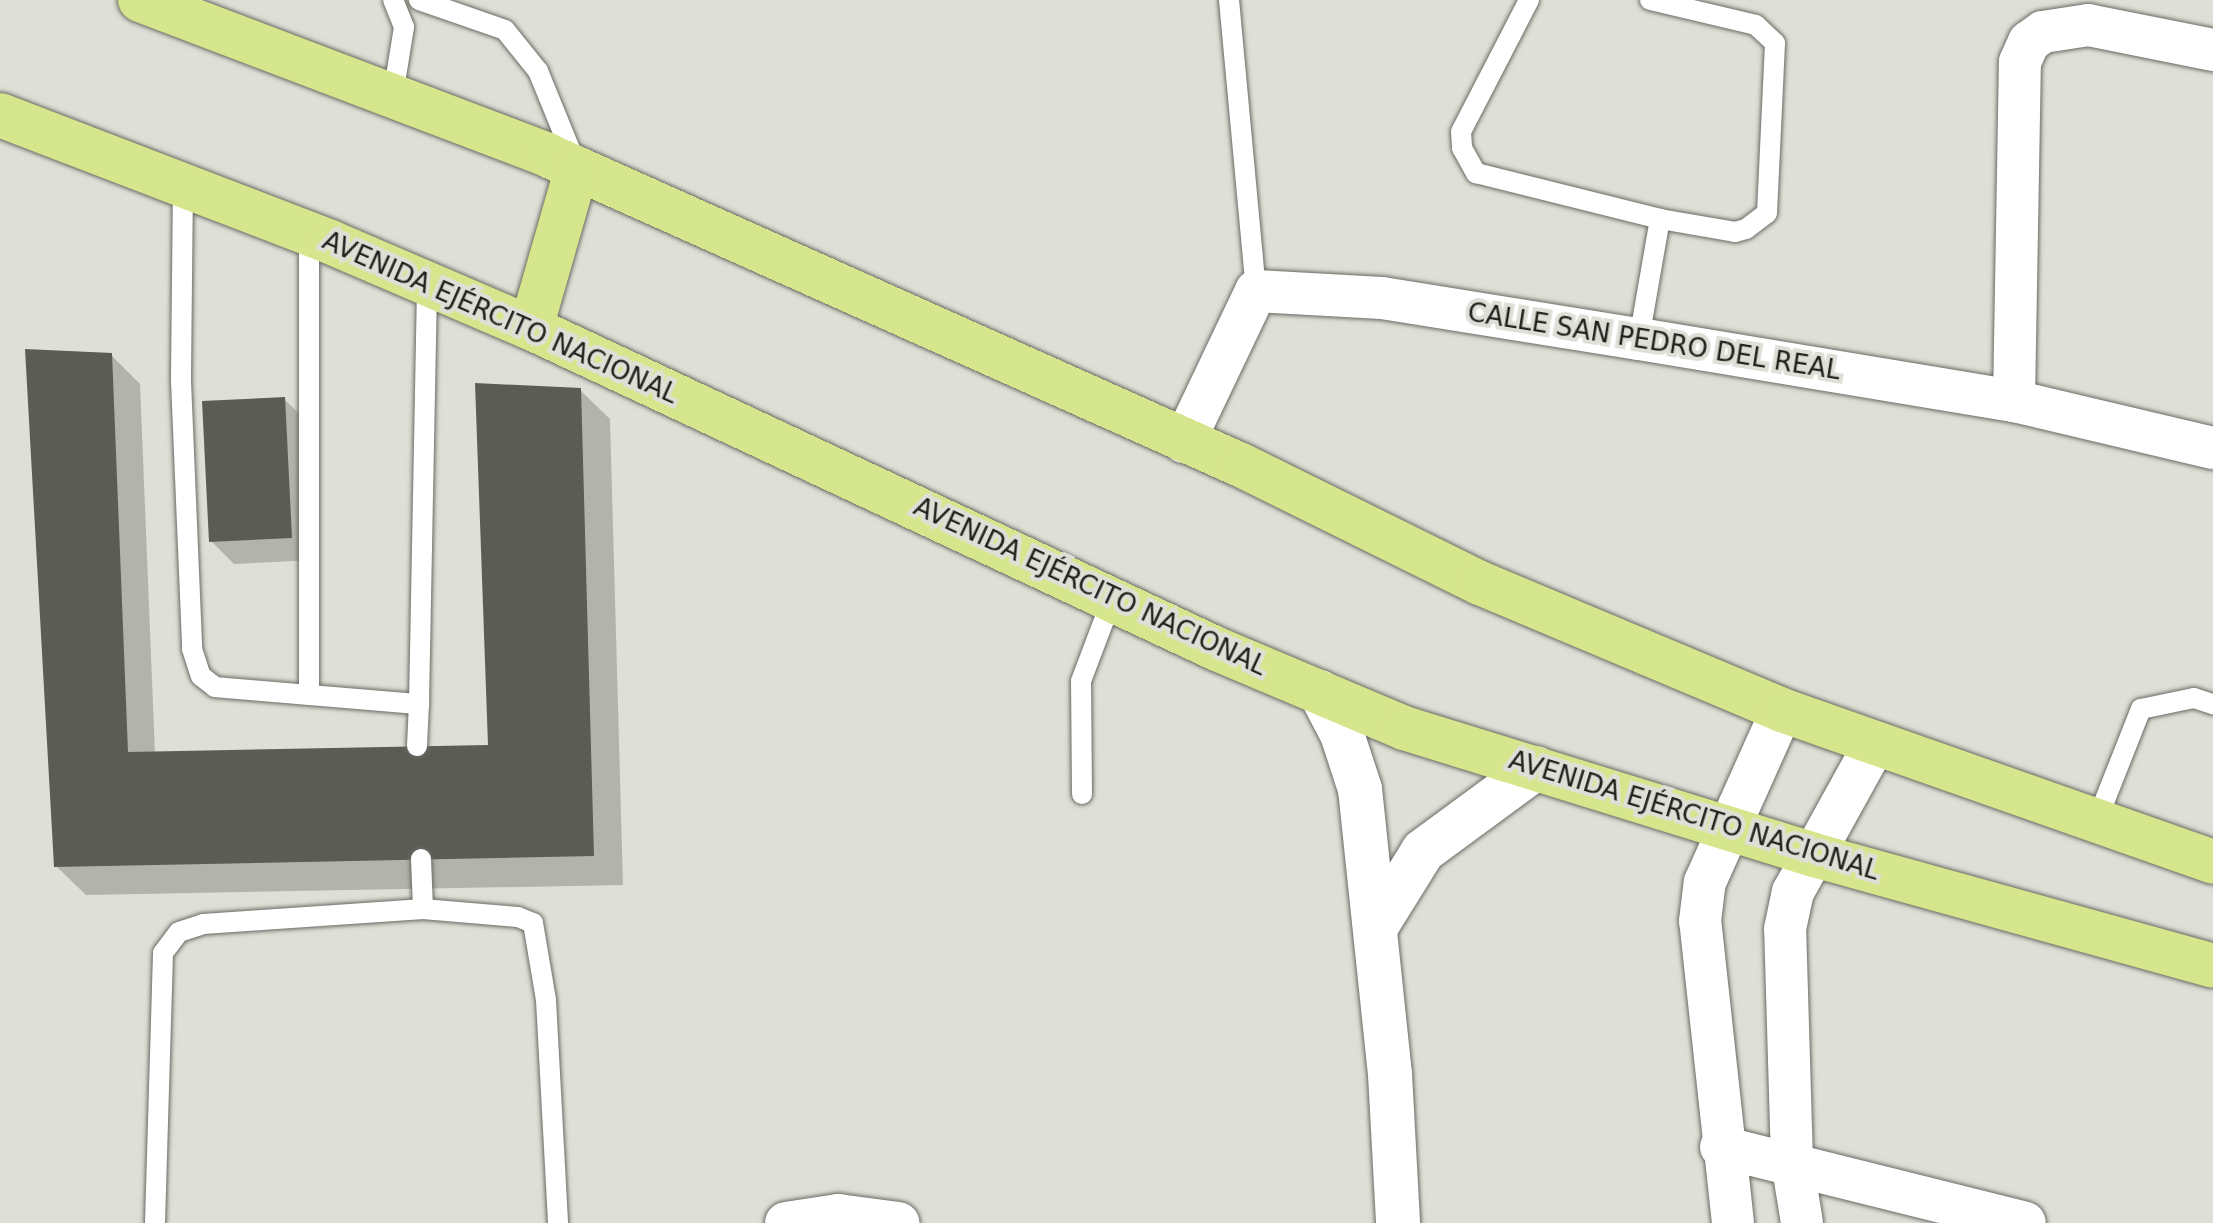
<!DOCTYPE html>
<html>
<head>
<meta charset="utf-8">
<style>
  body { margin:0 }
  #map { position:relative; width:2213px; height:1223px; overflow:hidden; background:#dee0d7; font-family:"DejaVu Sans",sans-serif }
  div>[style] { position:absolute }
  .shadow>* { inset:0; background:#0003 }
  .building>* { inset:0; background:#5b5d55 }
  .roads { filter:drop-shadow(0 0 2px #696b63) drop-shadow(0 0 2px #696b63) }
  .service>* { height:20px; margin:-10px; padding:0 10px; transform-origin:10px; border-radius:10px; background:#fff }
  .minor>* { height:42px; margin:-21px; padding:0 21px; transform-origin:21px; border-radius:21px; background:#fff }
  .tertiary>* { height:44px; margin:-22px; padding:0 22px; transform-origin:22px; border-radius:22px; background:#fff }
  .primary>* { height:44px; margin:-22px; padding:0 22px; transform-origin:22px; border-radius:22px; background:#d6e68c }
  span { translate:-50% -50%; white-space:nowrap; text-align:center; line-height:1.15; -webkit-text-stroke:8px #dee0d7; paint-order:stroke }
  .street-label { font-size:26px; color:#21221e }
</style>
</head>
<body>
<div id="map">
  <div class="shadow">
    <i style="clip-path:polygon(111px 355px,140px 384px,155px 754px,490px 747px,580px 390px,610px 419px,623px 885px,86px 895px,56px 866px)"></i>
    <i style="clip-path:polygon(284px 399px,307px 421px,314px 560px,234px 564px,211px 541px)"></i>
  </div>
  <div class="building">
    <i style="clip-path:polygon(25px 349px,112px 353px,128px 752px,488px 745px,475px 383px,581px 388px,594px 856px,54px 867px)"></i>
    <i style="clip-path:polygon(285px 397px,292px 538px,209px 542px,202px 401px)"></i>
  </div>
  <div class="roads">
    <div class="service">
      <i style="left:419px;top:0;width:91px;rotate:19.2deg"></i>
      <i style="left:505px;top:30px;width:53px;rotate:51.2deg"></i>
      <i style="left:538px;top:71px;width:100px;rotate:67.8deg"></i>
      <i style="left:1229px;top:0;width:292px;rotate:84.7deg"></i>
      <i style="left:1529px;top:0;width:148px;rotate:117.3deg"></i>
      <i style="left:1461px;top:132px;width:16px;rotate:86deg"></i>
      <i style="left:1462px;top:148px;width:29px;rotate:61deg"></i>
      <i style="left:1476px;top:173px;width:190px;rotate:14deg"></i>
      <i style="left:1660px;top:219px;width:76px;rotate:9.8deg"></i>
      <i style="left:1735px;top:232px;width:11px;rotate:-15deg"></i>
      <i style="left:1746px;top:229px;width:26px;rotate:-37deg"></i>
      <i style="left:1767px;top:213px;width:170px;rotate:-87.3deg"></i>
      <i style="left:1775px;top:43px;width:26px;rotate:-137deg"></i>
      <i style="left:1756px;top:25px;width:109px;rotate:-166.7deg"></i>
      <i style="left:393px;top:95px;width:69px;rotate:-80.8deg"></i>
      <i style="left:404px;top:27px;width:29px;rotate:-112deg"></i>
      <i style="left:183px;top:184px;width:197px;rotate:90.6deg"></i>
      <i style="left:181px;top:381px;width:268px;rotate:87.6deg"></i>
      <i style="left:192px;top:649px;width:28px;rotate:72deg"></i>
      <i style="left:201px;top:676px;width:18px;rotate:38deg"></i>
      <i style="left:215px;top:687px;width:205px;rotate:4.8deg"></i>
      <i style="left:419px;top:704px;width:418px;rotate:-88.9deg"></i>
      <i style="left:309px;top:233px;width:462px;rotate:90deg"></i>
      <i style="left:1639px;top:339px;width:122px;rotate:-80.1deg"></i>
      <i style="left:417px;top:746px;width:42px;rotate:-87.3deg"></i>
      <i style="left:1082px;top:794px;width:113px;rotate:-90.5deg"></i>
      <i style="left:1081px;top:681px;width:88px;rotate:-69.3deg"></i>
      <i style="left:2095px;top:825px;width:125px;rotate:-68.4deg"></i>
      <i style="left:2141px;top:709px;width:54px;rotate:-11.7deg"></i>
      <i style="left:2194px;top:698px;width:20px;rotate:18deg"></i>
      <i style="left:421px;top:859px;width:50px;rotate:87.7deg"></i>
      <i style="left:155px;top:1223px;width:270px;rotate:-88.3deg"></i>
      <i style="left:163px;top:953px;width:26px;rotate:-53deg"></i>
      <i style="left:179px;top:932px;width:25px;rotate:-18deg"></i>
      <i style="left:203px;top:924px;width:221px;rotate:-3.9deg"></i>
      <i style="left:423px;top:909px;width:95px;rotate:4.8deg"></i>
      <i style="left:518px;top:917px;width:16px;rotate:22deg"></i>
      <i style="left:533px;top:923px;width:78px;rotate:80.4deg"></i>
      <i style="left:546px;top:1000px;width:223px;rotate:86.9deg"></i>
    </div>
    <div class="minor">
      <i style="left:2014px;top:401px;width:339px;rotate:-89deg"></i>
      <i style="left:2020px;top:62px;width:22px;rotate:-66deg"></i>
      <i style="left:2029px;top:42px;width:17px;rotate:-36deg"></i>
      <i style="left:2043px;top:32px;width:46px;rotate:-8.8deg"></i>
      <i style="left:2088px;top:25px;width:127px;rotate:11.3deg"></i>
      <i style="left:1184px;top:442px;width:167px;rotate:-64.5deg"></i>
      <i style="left:1256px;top:291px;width:126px;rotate:3.2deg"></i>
      <i style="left:1382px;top:298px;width:260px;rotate:9.1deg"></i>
      <i style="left:1639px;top:339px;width:380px;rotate:9.4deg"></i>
      <i style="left:2014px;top:401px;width:204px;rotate:13.3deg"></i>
      <i style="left:1721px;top:1147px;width:313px;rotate:14deg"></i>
      <i style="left:786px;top:1223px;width:53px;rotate:-8.7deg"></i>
      <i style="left:838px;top:1215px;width:61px;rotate:7.6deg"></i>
      <i style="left:1733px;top:1223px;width:304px;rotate:-96.2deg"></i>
      <i style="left:1700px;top:921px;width:39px;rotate:-83deg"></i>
      <i style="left:1705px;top:882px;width:188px;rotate:-65.9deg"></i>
      <i style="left:1802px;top:1223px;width:63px;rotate:-99.2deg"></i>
      <i style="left:1792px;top:1161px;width:232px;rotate:-91.7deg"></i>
      <i style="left:1785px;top:929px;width:38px;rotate:-78deg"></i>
      <i style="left:1793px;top:892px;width:168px;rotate:-61.1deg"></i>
    </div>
    <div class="tertiary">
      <i style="left:1320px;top:692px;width:47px;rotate:62.4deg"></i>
      <i style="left:1342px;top:734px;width:58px;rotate:71.9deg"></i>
      <i style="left:1360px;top:789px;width:287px;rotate:84deg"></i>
      <i style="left:1390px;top:1074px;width:149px;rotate:86.9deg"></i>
      <i style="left:1377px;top:925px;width:87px;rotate:-58.1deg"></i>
      <i style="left:1423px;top:851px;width:140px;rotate:-36.3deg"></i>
    </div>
    <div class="primary">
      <i style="left:140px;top:0;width:436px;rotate:20.8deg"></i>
      <i style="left:547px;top:155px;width:762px;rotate:24.08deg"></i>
      <i style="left:1243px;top:466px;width:264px;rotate:26.3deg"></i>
      <i style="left:1480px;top:583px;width:328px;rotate:22.8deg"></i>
      <i style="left:1782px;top:710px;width:457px;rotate:19.4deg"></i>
      <i style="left:0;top:115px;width:354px;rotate:21deg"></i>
      <i style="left:330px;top:242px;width:219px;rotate:23.2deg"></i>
      <i style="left:531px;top:328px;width:757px;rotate:25.08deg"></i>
      <i style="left:1217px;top:649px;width:203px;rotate:22.9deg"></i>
      <i style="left:1404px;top:728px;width:429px;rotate:17.2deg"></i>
      <i style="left:1814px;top:855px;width:414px;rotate:15.5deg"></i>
      <i style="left:531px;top:328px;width:166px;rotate:-74deg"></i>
    </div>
  </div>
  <div class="street-label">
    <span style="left:500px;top:318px;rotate:24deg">AVENIDA EJÉRCITO NACIONAL</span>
    <span style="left:1654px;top:342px;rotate:9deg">CALLE SAN PEDRO DEL REAL</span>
    <span style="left:1090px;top:587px;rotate:25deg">AVENIDA EJÉRCITO NACIONAL</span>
    <span style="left:1694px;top:816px;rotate:17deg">AVENIDA EJÉRCITO NACIONAL</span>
  </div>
</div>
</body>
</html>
